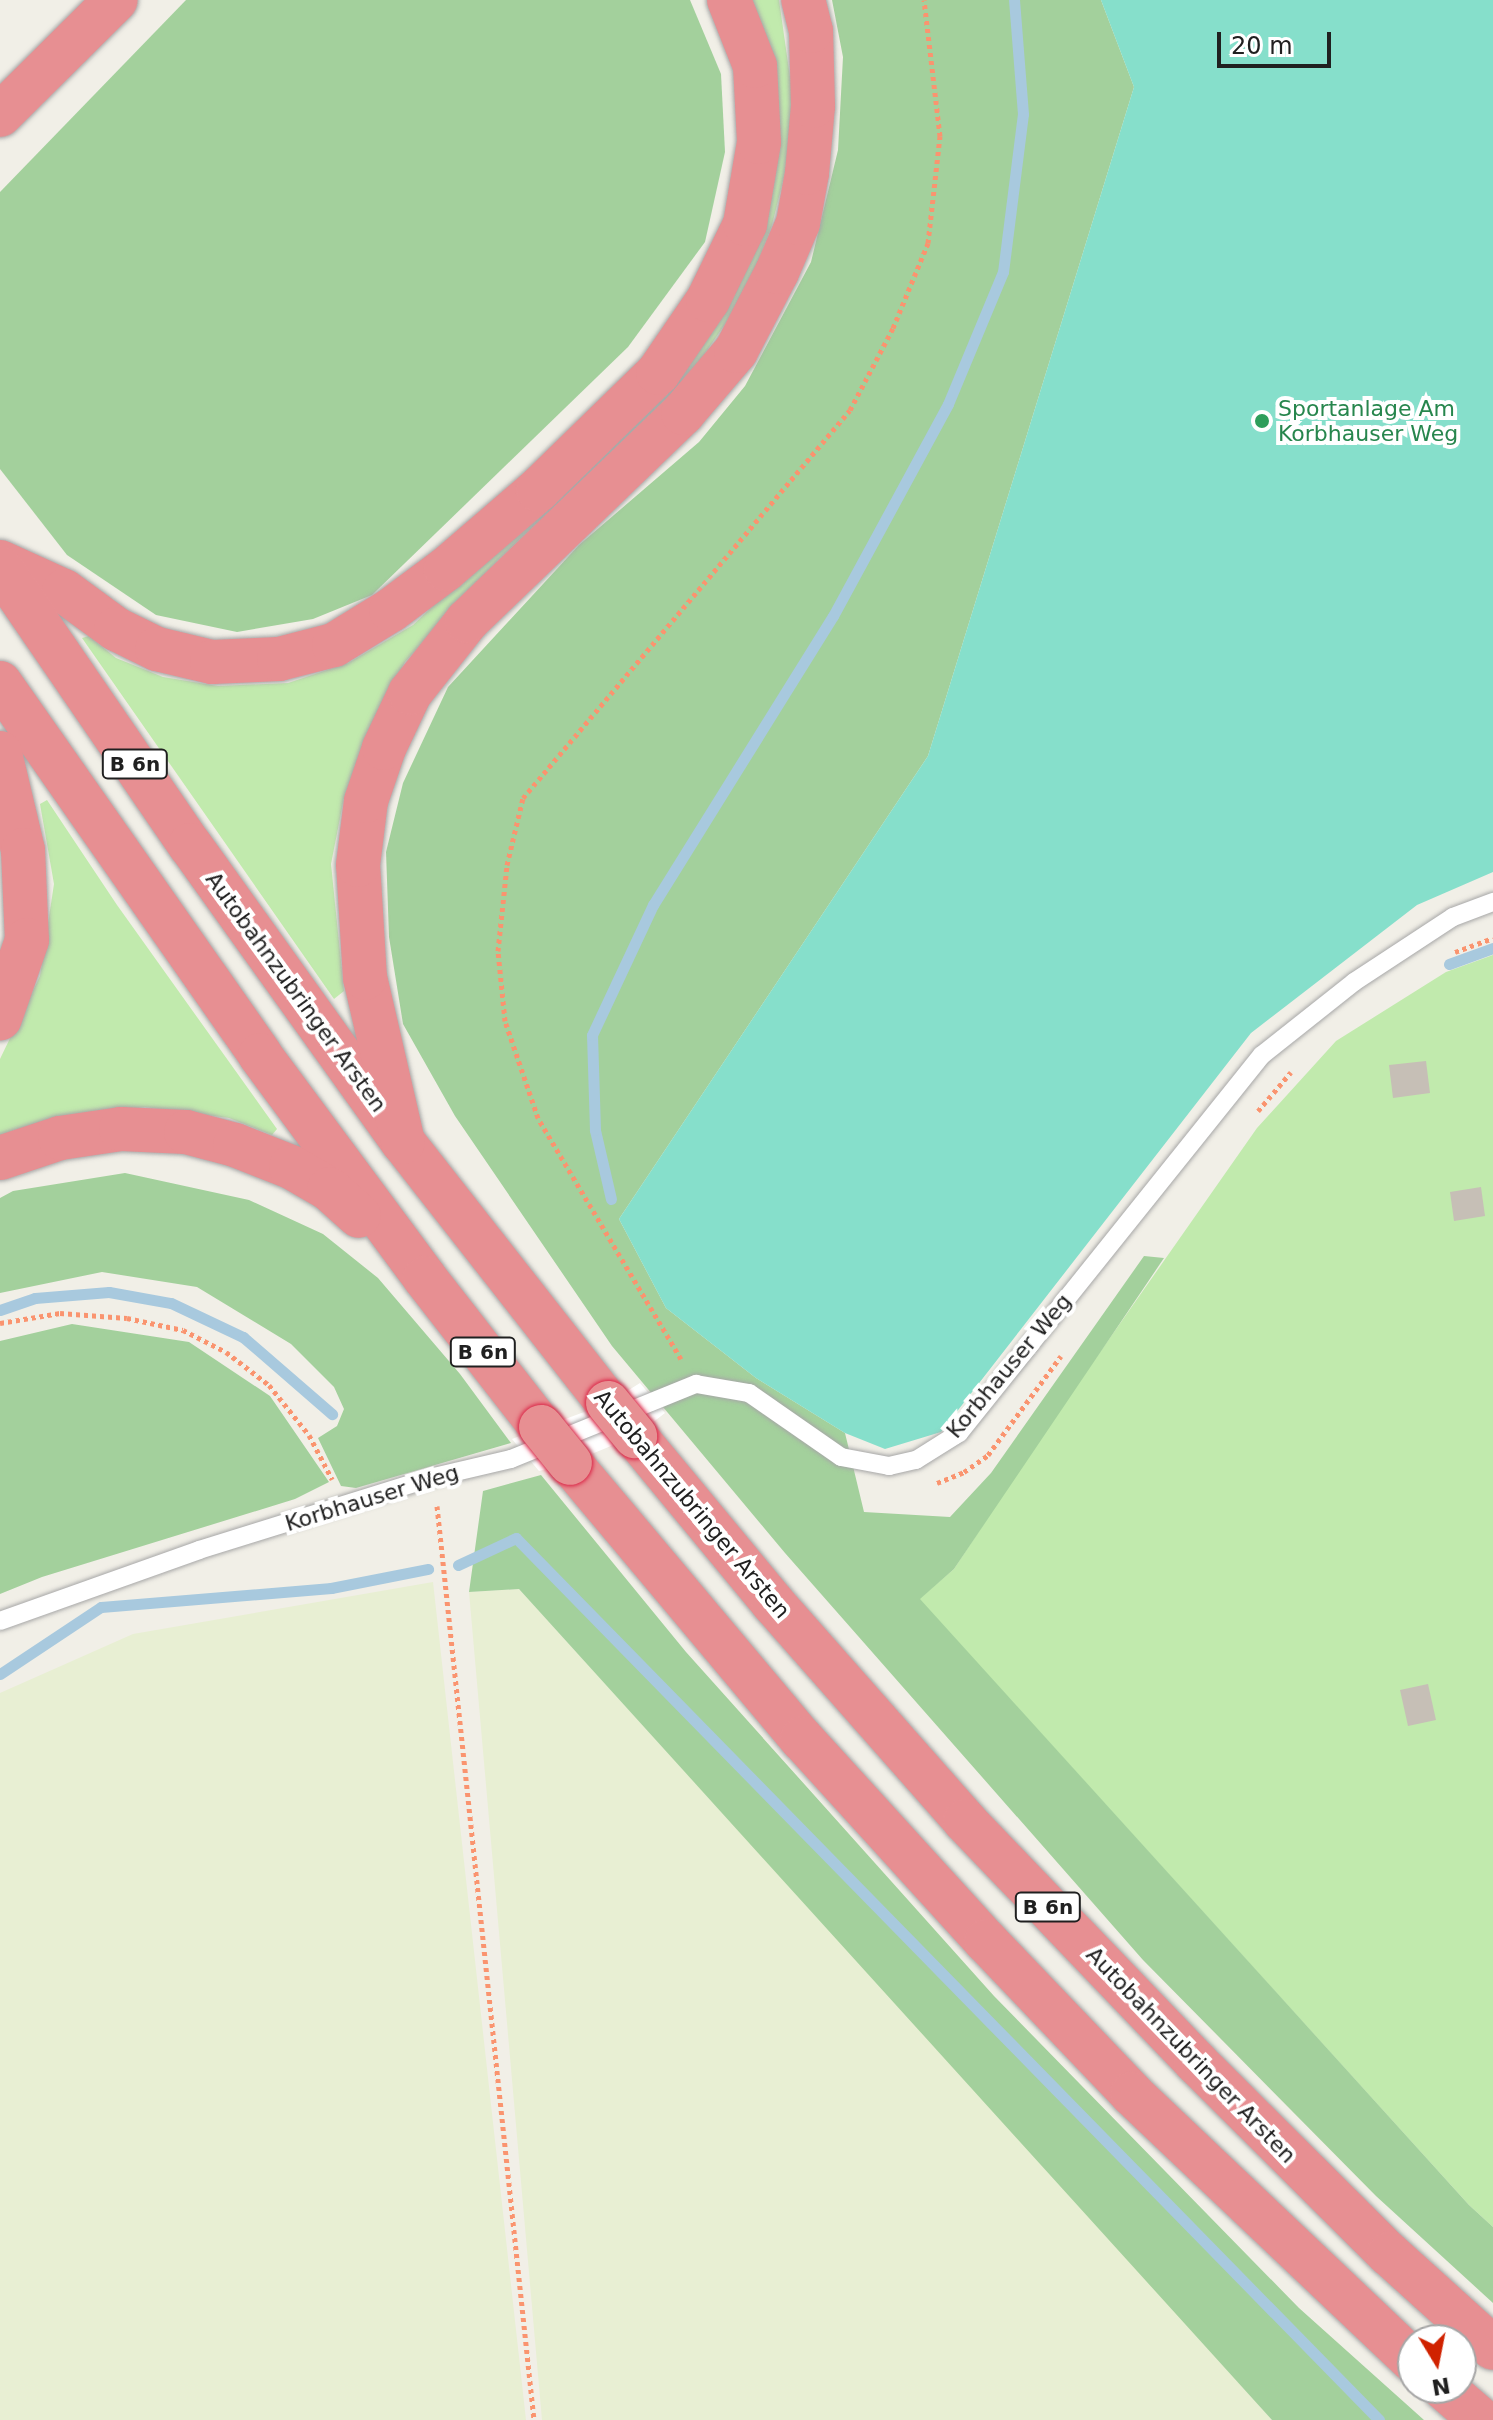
<!DOCTYPE html>
<html>
<head>
<meta charset="utf-8">
<style>
  body { margin:0 }
  #map { position:relative; width:1493px; height:2420px; overflow:hidden; background:#f1efe7; font-family:"DejaVu Sans",sans-serif }
  div>[style] { position:absolute }
  .farmland>* { inset:0; background:#e8efd3 }
  .grass>* { inset:0; background:#c1eaad }
  .forest>* { inset:0; background:#a3d09c }
  .pitch>* { inset:0; background:#86dfcb }
  .pier>* { inset:0; background:#fff }
  .stream>* { height:11px; margin:-5.5px; padding:0 5.5px; transform-origin:5.5px; border-radius:5.5px; background:#a8c9de }
  .building>* { inset:0; background:#c6bfb6 }
  .path>* { height:5px; margin-top:-2.5px; transform-origin:0; background:repeating-linear-gradient(90deg,#fa946f 0 4px,transparent 0 8px) }
  .roads { filter:drop-shadow(0 0 2px #a7a7a7) drop-shadow(0 0 2px #a7a7a7) }
  .lane>* { height:18px; margin:-9px; padding:0 9px; transform-origin:9px; border-radius:9px; background:#fff }
  .highway>* { height:44px; margin:-22px; padding:0 22px; transform-origin:22px; border-radius:22px; background:#e78f92 }
  .bridges { filter:drop-shadow(0 0 2px #db2748) drop-shadow(0 0 2px #db2748) }
  .highway-bridge>* { height:44px; margin:-22px; padding:0 22px; transform-origin:22px; border-radius:22px; background:#e78f92 }
  .dots>* { width:22px; height:22px; translate:-50% -50%; box-sizing:border-box; border:4px solid #fff; border-radius:50% }
  span { translate:-50% -50%; white-space:nowrap; text-align:center; line-height:1.15; -webkit-text-stroke:8px #fff; paint-order:stroke }
  .shield-label span { padding:2px 6px; background:#fff; border:2px solid; border-radius:6px; -webkit-text-stroke-width:0 }
  .shield-label { font-size:20px; color:#202020; font-weight:700 }
  .leisure-label { font-size:22px; color:#27864d }
  .left { translate:0 -50%; text-align:left }
  .street-label { font-size:22px; color:#202020 }
  .north { position:absolute; left:1397px; top:2324px; width:80px; height:80px; box-sizing:border-box; background:#fff; border:2px solid #a6a6a6; border-radius:50%; rotate:170deg; font-size:22px; font-weight:700; line-height:32px; text-align:center; color:#202020 }
  .north::after { content:''; display:block; margin:auto; width:28px; height:36px; background:#d02200; clip-path:polygon(50% 0,100% 100%,50% 72%,0 100%) }
  .scale { position:absolute; left:1217px; top:32px; width:114px; height:36px; box-sizing:border-box; border:4px solid #202020; border-top:0; padding-left:10px; font-size:24px; line-height:28px; white-space:nowrap; color:#202020; -webkit-text-stroke:6px #fff; paint-order:stroke }
</style>
</head>
<body>
<div id="map">
  <div class="farmland">
    <i style="clip-path:polygon(433px 1582px,526px 2420px,0 2420px,0 1693px,133px 1634px)"></i>
    <i style="clip-path:polygon(519px 1589px,1156px 2290px,1272px 2420px,542px 2420px,469px 1592px)"></i>
  </div>
  <div class="grass">
    <i style="clip-path:polygon(747px 0,779px 0,793px 98px,785px 173px,772px 225px,745px 295px,688px 378px,498px 560px,405px 662px,369px 729px,344px 798px,331px 864px,344px 991px,334px 999px,82px 638px,89px 636px,116px 658px,163px 677px,218px 686px,288px 683px,348px 663px,413px 625px,493px 549px,737px 290px)"></i>
    <i style="clip-path:polygon(47px 800px,117px 905px,277px 1129px,272px 1135px,229px 1118px,145px 1107px,96px 1113px,0 1143px,0 1059px,40px 976px,54px 884px,40px 804px)"></i>
    <i style="clip-path:polygon(1493px 955px,1493px 2227px,1469px 2205px,919px 1599px,954px 1569px,1051px 1422px,1257px 1128px,1336px 1041px,1446px 972px)"></i>
  </div>
  <div class="forest">
    <i style="clip-path:polygon(186px 0,690px 0,721px 74px,725px 152px,705px 242px,628px 347px,372px 595px,313px 619px,237px 632px,156px 615px,67px 555px,0 469px,0 192px)"></i>
    <i style="clip-path:polygon(832px 0,1101px 0,1134px 87px,928px 756px,619px 1219px,666px 1308px,756px 1378px,845px 1433px,864px 1512px,950px 1517px,991px 1473px,1144px 1256px,1164px 1258px,954px 1569px,920px 1599px,1469px 2205px,1493px 2227px,1493px 2303px,1376px 2196px,1143px 1960px,785px 1553px,612px 1346px,455px 1116px,403px 1024px,389px 937px,386px 852px,403px 783px,448px 687px,579px 545px,699px 442px,745px 386px,811px 262px,838px 150px,843px 57px)"></i>
    <i style="clip-path:polygon(125px 1173px,249px 1200px,323px 1234px,378px 1278px,460px 1374px,511px 1443px,356px 1488px,341px 1486px,318px 1438px,337px 1426px,344px 1409px,334px 1387px,291px 1344px,197px 1287px,102px 1272px,0 1293px,0 1198px,13px 1191px)"></i>
    <i style="clip-path:polygon(72px 1324px,189px 1342px,270px 1396px,329px 1482px,295px 1499px,42px 1577px,0 1594px,0 1341px)"></i>
    <i style="clip-path:polygon(541px 1475px,686px 1652px,994px 1996px,1299px 2308px,1424px 2420px,1272px 2420px,519px 1589px,469px 1592px,483px 1491px)"></i>
  </div>
  <div class="pitch">
    <i style="clip-path:polygon(1101px 0,1493px 0,1493px 872px,1417px 905px,1251px 1033px,941px 1432px,885px 1449px,845px 1433px,756px 1378px,666px 1308px,619px 1219px,928px 756px,1134px 87px)"></i>
  </div>
  <div class="pier">
    <i style="clip-path:polygon(640px 1383px,665px 1413px,635px 1436px,570px 1463px,539px 1471px,512px 1439px,608px 1403px)"></i>
  </div>
  <div class="stream">
    <i style="left:1449px;top:964px;width:47px;rotate:-20deg"></i>
    <i style="left:611px;top:1199px;width:71px;rotate:-103.1deg"></i>
    <i style="left:595px;top:1130px;width:95px;rotate:-91.8deg"></i>
    <i style="left:592px;top:1035px;width:144px;rotate:-64.9deg"></i>
    <i style="left:653px;top:905px;width:340px;rotate:-58.1deg"></i>
    <i style="left:833px;top:616px;width:241px;rotate:-61.5deg"></i>
    <i style="left:948px;top:404px;width:143px;rotate:-67.4deg"></i>
    <i style="left:1003px;top:272px;width:159px;rotate:-82.8deg"></i>
    <i style="left:1023px;top:114px;width:114px;rotate:-94.5deg"></i>
    <i style="left:0;top:1310px;width:37px;rotate:-19deg"></i>
    <i style="left:35px;top:1298px;width:74px;rotate:-4.6deg"></i>
    <i style="left:109px;top:1292px;width:63px;rotate:10.1deg"></i>
    <i style="left:171px;top:1303px;width:80px;rotate:25.3deg"></i>
    <i style="left:243px;top:1337px;width:118px;rotate:40.9deg"></i>
    <i style="left:458px;top:1565px;width:64px;rotate:-25deg"></i>
    <i style="left:516px;top:1538px;width:1234px;rotate:45.62deg"></i>
    <i style="left:0;top:1674px;width:121px;rotate:-33.6deg"></i>
    <i style="left:101px;top:1607px;width:231px;rotate:-4.7deg"></i>
    <i style="left:331px;top:1588px;width:99px;rotate:-11.1deg"></i>
  </div>
  <div class="building">
    <i style="clip-path:polygon(1426px 1061px,1430px 1093px,1393px 1098px,1389px 1065px)"></i>
    <i style="clip-path:polygon(1481px 1187px,1485px 1216px,1454px 1221px,1450px 1192px)"></i>
    <i style="clip-path:polygon(1428px 1684px,1436px 1720px,1408px 1726px,1400px 1690px)"></i>
  </div>
  <div class="path">
    <i style="left:1455px;top:952px;width:40px;rotate:-20.2deg"></i>
    <i style="left:1258px;top:1111px;width:51px;rotate:-49.8deg"></i>
    <i style="left:0;top:1323px;width:61px;rotate:-9.5deg"></i>
    <i style="left:60px;top:1313px;width:67px;rotate:4.3deg"></i>
    <i style="left:127px;top:1318px;width:57px;rotate:12.1deg"></i>
    <i style="left:183px;top:1330px;width:48px;rotate:27.1deg"></i>
    <i style="left:226px;top:1352px;width:54px;rotate:37.5deg"></i>
    <i style="left:269px;top:1385px;width:64px;rotate:51.3deg"></i>
    <i style="left:309px;top:1435px;width:50px;rotate:62.4deg"></i>
    <i style="left:681px;top:1359px;width:280px;rotate:-120.7deg"></i>
    <i style="left:538px;top:1118px;width:102px;rotate:-108.8deg"></i>
    <i style="left:505px;top:1021px;width:70px;rotate:-95.7deg"></i>
    <i style="left:498px;top:951px;width:86px;rotate:-84deg"></i>
    <i style="left:507px;top:865px;width:69px;rotate:-76.6deg"></i>
    <i style="left:523px;top:798px;width:507px;rotate:-49.88deg"></i>
    <i style="left:850px;top:410px;width:93px;rotate:-62.3deg"></i>
    <i style="left:893px;top:328px;width:92px;rotate:-67.6deg"></i>
    <i style="left:928px;top:243px;width:108px;rotate:-83.6deg"></i>
    <i style="left:940px;top:136px;width:137px;rotate:-96.7deg"></i>
    <i style="left:937px;top:1483px;width:29px;rotate:-22deg"></i>
    <i style="left:964px;top:1472px;width:29px;rotate:-35deg"></i>
    <i style="left:988px;top:1455px;width:123px;rotate:-53.6deg"></i>
    <i style="left:437px;top:1506px;width:919px;rotate:83.94deg"></i>
  </div>
  <div class="roads">
    <div class="lane">
      <i style="left:0;top:1621px;width:211px;rotate:-19.6deg"></i>
      <i style="left:199px;top:1550px;width:246px;rotate:-17.3deg"></i>
      <i style="left:434px;top:1477px;width:79px;rotate:-13.2deg"></i>
      <i style="left:511px;top:1459px;width:200px;rotate:-22.1deg"></i>
      <i style="left:696px;top:1384px;width:54px;rotate:9.6deg"></i>
      <i style="left:749px;top:1393px;width:112px;rotate:34.8deg"></i>
      <i style="left:841px;top:1457px;width:49px;rotate:10.6deg"></i>
      <i style="left:889px;top:1466px;width:28px;rotate:-13deg"></i>
      <i style="left:916px;top:1460px;width:51px;rotate:-32.1deg"></i>
      <i style="left:959px;top:1433px;width:484px;rotate:-51.3deg"></i>
      <i style="left:1262px;top:1055px;width:117px;rotate:-38.4deg"></i>
      <i style="left:1354px;top:982px;width:118px;rotate:-33.3deg"></i>
      <i style="left:1453px;top:917px;width:43px;rotate:-20.6deg"></i>
    </div>
    <div class="highway">
      <i style="left:0;top:115px;width:163px;rotate:-44.8deg"></i>
      <i style="left:0;top:562px;width:70px;rotate:24.4deg"></i>
      <i style="left:64px;top:591px;width:64px;rotate:36.2deg"></i>
      <i style="left:116px;top:629px;width:46px;rotate:26deg"></i>
      <i style="left:157px;top:649px;width:57px;rotate:13.3deg"></i>
      <i style="left:212px;top:662px;width:67px;rotate:-2.6deg"></i>
      <i style="left:279px;top:659px;width:57px;rotate:-14.3deg"></i>
      <i style="left:334px;top:645px;width:67px;rotate:-31.6deg"></i>
      <i style="left:391px;top:610px;width:69px;rotate:-36.7deg"></i>
      <i style="left:446px;top:569px;width:121px;rotate:-40.7deg"></i>
      <i style="left:538px;top:490px;width:168px;rotate:-44.3deg"></i>
      <i style="left:658px;top:373px;width:88px;rotate:-55.6deg"></i>
      <i style="left:708px;top:300px;width:85px;rotate:-64deg"></i>
      <i style="left:745px;top:224px;width:83px;rotate:-80.3deg"></i>
      <i style="left:759px;top:142px;width:76px;rotate:-93deg"></i>
      <i style="left:755px;top:66px;width:71px;rotate:-111.5deg"></i>
      <i style="left:0;top:568px;width:336px;rotate:55.6deg"></i>
      <i style="left:190px;top:845px;width:365px;rotate:54.4deg"></i>
      <i style="left:403px;top:1142px;width:332px;rotate:51.9deg"></i>
      <i style="left:0;top:683px;width:454px;rotate:55deg"></i>
      <i style="left:260px;top:1055px;width:277px;rotate:53.5deg"></i>
      <i style="left:425px;top:1278px;width:189px;rotate:52.1deg"></i>
      <i style="left:0;top:753px;width:100px;rotate:76.7deg"></i>
      <i style="left:23px;top:850px;width:90px;rotate:87.5deg"></i>
      <i style="left:27px;top:940px;width:83px;rotate:109.1deg"></i>
      <i style="left:403px;top:1142px;width:168px;rotate:-103deg"></i>
      <i style="left:365px;top:978px;width:113px;rotate:-93.5deg"></i>
      <i style="left:358px;top:865px;width:64px;rotate:-82.9deg"></i>
      <i style="left:366px;top:801px;width:56px;rotate:-71.2deg"></i>
      <i style="left:384px;top:748px;width:61px;rotate:-64.7deg"></i>
      <i style="left:410px;top:693px;width:92px;rotate:-51.6deg"></i>
      <i style="left:467px;top:621px;width:300px;rotate:-43.9deg"></i>
      <i style="left:683px;top:413px;width:82px;rotate:-49.5deg"></i>
      <i style="left:736px;top:351px;width:89px;rotate:-62.6deg"></i>
      <i style="left:777px;top:272px;width:53px;rotate:-66.8deg"></i>
      <i style="left:798px;top:223px;width:51px;rotate:-79.8deg"></i>
      <i style="left:807px;top:173px;width:67px;rotate:-84.9deg"></i>
      <i style="left:813px;top:106px;width:75px;rotate:-91.5deg"></i>
      <i style="left:811px;top:31px;width:32px;rotate:-104deg"></i>
      <i style="left:0;top:1158px;width:63px;rotate:-18.4deg"></i>
      <i style="left:60px;top:1138px;width:62px;rotate:-8.4deg"></i>
      <i style="left:121px;top:1129px;width:65px;rotate:2.6deg"></i>
      <i style="left:186px;top:1132px;width:51px;rotate:14.9deg"></i>
      <i style="left:235px;top:1145px;width:60px;rotate:21.4deg"></i>
      <i style="left:291px;top:1167px;width:44px;rotate:30.1deg"></i>
      <i style="left:329px;top:1189px;width:40px;rotate:42deg"></i>
      <i style="left:635px;top:1436px;width:217px;rotate:50.4deg"></i>
      <i style="left:773px;top:1603px;width:290px;rotate:48.6deg"></i>
      <i style="left:965px;top:1821px;width:334px;rotate:46.2deg"></i>
      <i style="left:1196px;top:2062px;width:272px;rotate:44.9deg"></i>
      <i style="left:1389px;top:2254px;width:140px;rotate:42.1deg"></i>
      <i style="left:570px;top:1463px;width:361px;rotate:50deg"></i>
      <i style="left:802px;top:1739px;width:273px;rotate:47.7deg"></i>
      <i style="left:986px;top:1941px;width:211px;rotate:46.3deg"></i>
      <i style="left:1132px;top:2094px;width:388px;rotate:43.5deg"></i>
      <i style="left:1444px;top:2388px;width:49px;rotate:40.9deg"></i>
    </div>
  </div>
  <div class="bridges">
    <div class="highway-bridge">
      <i style="left:608px;top:1403px;width:43px;rotate:50.7deg"></i>
      <i style="left:541px;top:1427px;width:46px;rotate:51.1deg"></i>
    </div>
  </div>
  <div class="dots">
    <i style="left:1262px;top:421px;background:#2e9e5b"></i>
  </div>
  <div class="shield-label">
    <span style="left:135px;top:764px">B 6n</span>
    <span style="left:483px;top:1352px">B 6n</span>
    <span style="left:1048px;top:1907px">B 6n</span>
  </div>
  <div class="leisure-label">
    <span class="left" style="left:1278px;top:421px">Sportanlage Am<br>Korbhauser Weg</span>
  </div>
  <div class="street-label">
    <span style="left:296px;top:992px;rotate:54deg">Autobahnzubringer Arsten</span>
    <span style="left:1009px;top:1366px;rotate:-50deg">Korbhauser Weg</span>
    <span style="left:372px;top:1498px;rotate:-17deg">Korbhauser Weg</span>
    <span style="left:692px;top:1504px;rotate:50deg">Autobahnzubringer Arsten</span>
    <span style="left:1191px;top:2055px;rotate:46deg">Autobahnzubringer Arsten</span>
  </div>
  <div class="north">N</div>
  <div class="scale">20 m</div>
</div>
</body>
</html>
